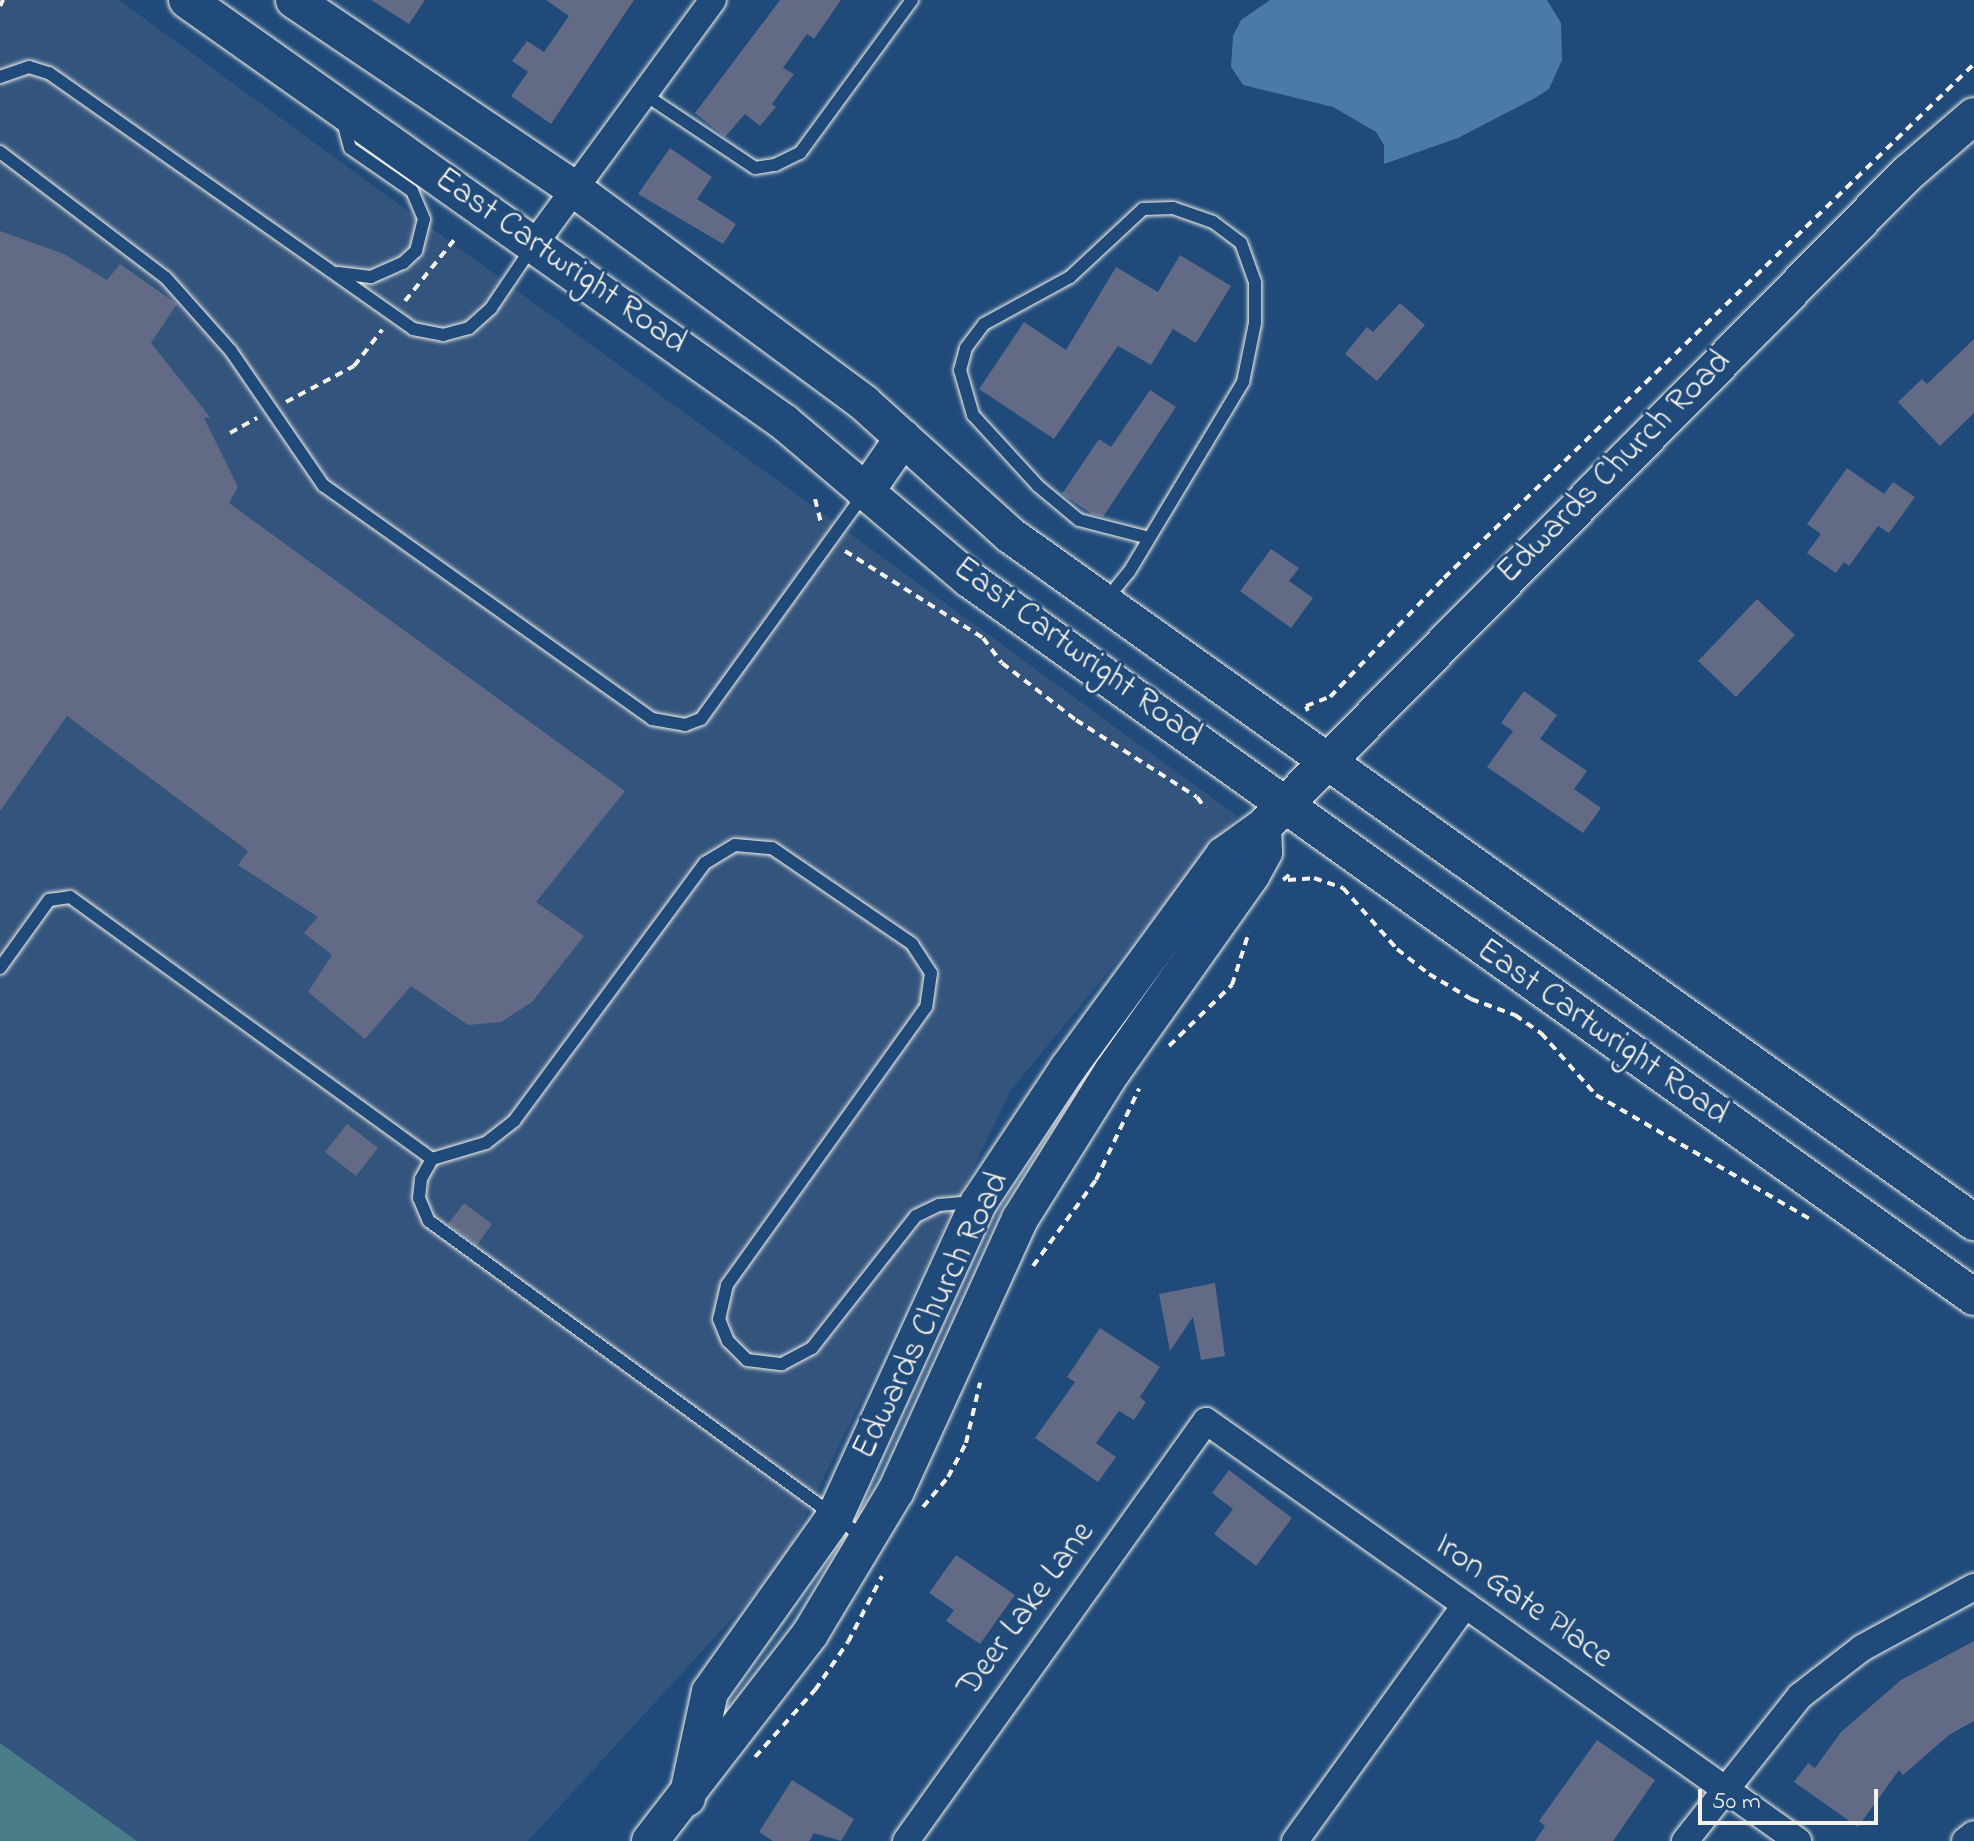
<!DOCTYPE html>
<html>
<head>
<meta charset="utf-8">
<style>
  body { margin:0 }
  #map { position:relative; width:1974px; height:1841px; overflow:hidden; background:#1f4a7a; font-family:"Indie Flower",sans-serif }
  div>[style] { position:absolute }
  .built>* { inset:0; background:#33547d }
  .green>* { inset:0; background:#4a7d8a }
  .water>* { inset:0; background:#4a7ba7 }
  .building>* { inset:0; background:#626a85 }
  .path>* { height:4px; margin-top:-2px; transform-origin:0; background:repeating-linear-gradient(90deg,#f4f1e8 0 8px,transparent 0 14px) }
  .roads { filter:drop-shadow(0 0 2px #f4f1e8) drop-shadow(0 0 2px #f4f1e8) }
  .lane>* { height:12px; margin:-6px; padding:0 6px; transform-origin:6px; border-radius:6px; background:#1f4a7a }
  .street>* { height:26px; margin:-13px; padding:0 13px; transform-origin:13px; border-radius:13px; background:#1f4a7a }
  .secondary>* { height:36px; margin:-18px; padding:0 18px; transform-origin:18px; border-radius:18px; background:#1f4a7a }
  span { translate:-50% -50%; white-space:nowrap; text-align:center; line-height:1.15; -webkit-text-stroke:6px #1f4a7a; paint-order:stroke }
  .street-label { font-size:34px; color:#f4f1e8 }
  .scale { position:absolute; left:1698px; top:1789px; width:180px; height:36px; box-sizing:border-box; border:4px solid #f4f1e8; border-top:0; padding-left:10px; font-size:24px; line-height:28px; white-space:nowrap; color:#f4f1e8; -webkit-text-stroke:6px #1f4a7a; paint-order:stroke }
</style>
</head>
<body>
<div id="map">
  <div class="built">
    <i style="clip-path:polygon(0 0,119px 0,1237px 816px,1011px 1090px,782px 1564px,528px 1841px,137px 1841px,0 1743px)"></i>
  </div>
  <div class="green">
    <i style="clip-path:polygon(0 1743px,137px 1841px,0 1841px)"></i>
  </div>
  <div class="water">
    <i style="clip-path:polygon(1270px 0,1547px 0,1561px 23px,1562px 60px,1549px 89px,1535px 98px,1458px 138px,1384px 164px,1384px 145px,1376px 132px,1333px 107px,1243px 85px,1231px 67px,1233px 36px,1241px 20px)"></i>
  </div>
  <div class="building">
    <i style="clip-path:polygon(371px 0,425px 0,409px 24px)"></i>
    <i style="clip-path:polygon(546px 0,634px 0,551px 124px,511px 96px,528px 72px,512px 61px,527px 41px,544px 52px,569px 16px)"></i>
    <i style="clip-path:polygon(780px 0,841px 0,814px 39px,807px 34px,783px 68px,794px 74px,772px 104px,776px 107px,760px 126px,745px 114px,725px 137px,695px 113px)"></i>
    <i style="clip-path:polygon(670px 148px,712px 177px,697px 199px,736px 224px,723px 244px,638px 194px)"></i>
    <i style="clip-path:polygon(0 231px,64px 254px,107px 280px,120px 264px,177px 304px,151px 343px,210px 417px,204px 418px,238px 487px,229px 503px,625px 791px,536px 902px,584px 936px,532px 1002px,501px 1022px,468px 1025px,411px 986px,365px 1039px,308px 992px,332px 955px,304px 933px,318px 917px,238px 865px,248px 851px,67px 716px,0 811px)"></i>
    <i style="clip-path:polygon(1180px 255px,1231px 286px,1196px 343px,1173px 329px,1151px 365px,1118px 346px,1054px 439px,979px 389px,1024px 322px,1066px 350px,1116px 267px,1158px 292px)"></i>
    <i style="clip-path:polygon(1400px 303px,1425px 325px,1377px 381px,1345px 354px,1367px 327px,1373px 332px)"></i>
    <i style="clip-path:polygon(1974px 339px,1974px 413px,1940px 446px,1898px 402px,1922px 379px,1927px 384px)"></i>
    <i style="clip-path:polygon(1150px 390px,1176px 407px,1103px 517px,1092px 514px,1062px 494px,1099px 439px,1111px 447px)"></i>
    <i style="clip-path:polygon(1847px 468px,1884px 494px,1893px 482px,1915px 497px,1889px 533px,1878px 526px,1849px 566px,1844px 562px,1836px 573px,1807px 553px,1821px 534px,1807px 524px)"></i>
    <i style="clip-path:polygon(1271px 549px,1299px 568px,1289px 581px,1313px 598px,1291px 628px,1240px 591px)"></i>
    <i style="clip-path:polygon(1757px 599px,1795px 635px,1736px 697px,1698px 661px)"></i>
    <i style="clip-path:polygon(1524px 691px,1557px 715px,1540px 739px,1587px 771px,1574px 789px,1601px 808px,1583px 833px,1487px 767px,1513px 731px,1501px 723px)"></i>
    <i style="clip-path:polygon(347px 1124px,378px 1148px,356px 1176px,325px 1152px)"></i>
    <i style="clip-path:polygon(464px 1203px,492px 1224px,477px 1245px,448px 1224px)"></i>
    <i style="clip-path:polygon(1215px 1283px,1225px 1356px,1201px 1360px,1193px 1317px,1170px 1351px,1159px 1294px)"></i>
    <i style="clip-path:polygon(1100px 1328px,1160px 1367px,1140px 1397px,1146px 1402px,1134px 1420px,1119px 1411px,1096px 1443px,1116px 1457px,1098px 1482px,1035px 1438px,1075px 1382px,1067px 1377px)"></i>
    <i style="clip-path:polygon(1229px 1470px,1292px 1518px,1256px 1566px,1214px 1534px,1233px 1509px,1212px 1493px)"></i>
    <i style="clip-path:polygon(956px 1555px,1015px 1595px,980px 1644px,946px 1621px,954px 1610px,929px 1593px)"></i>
    <i style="clip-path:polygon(1974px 1641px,1974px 1721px,1949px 1735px,1903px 1775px,1899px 1770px,1858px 1827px,1794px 1782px,1808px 1763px,1815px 1768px,1841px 1732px,1901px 1680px)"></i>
    <i style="clip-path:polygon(1597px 1740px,1655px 1780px,1613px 1841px,1535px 1841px,1545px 1826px,1539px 1821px)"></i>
    <i style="clip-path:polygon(792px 1780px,854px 1819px,841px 1841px,814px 1833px,809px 1841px,773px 1841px,759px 1832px)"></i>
  </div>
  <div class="path">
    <i style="left:0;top:6px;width:7px;rotate:-63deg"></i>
    <i style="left:405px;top:301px;width:78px;rotate:-51.2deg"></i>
    <i style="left:286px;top:402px;width:77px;rotate:-27.9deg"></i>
    <i style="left:354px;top:366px;width:46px;rotate:-52.1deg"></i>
    <i style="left:230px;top:433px;width:31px;rotate:-29deg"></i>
    <i style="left:815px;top:499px;width:25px;rotate:76deg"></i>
    <i style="left:845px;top:551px;width:163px;rotate:32.2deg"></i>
    <i style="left:983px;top:638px;width:31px;rotate:53deg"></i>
    <i style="left:1002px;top:663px;width:93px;rotate:37.6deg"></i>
    <i style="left:1076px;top:720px;width:143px;rotate:32.5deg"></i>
    <i style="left:1197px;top:797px;width:14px;rotate:54deg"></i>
    <i style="left:1308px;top:711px;width:5px;rotate:-112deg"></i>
    <i style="left:1306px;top:706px;width:26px;rotate:-21deg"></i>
    <i style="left:1330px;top:697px;width:165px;rotate:-46.2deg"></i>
    <i style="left:1444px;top:578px;width:738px;rotate:-44.12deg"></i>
    <i style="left:1283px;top:880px;width:13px;rotate:-39deg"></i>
    <i style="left:1288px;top:880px;width:26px;rotate:-4deg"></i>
    <i style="left:1314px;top:878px;width:31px;rotate:19deg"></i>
    <i style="left:1343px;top:888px;width:81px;rotate:48.5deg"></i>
    <i style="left:1397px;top:949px;width:41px;rotate:38deg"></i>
    <i style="left:1429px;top:974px;width:49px;rotate:30.8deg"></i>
    <i style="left:1471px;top:999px;width:47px;rotate:20deg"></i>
    <i style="left:1515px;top:1015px;width:32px;rotate:35deg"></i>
    <i style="left:1541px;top:1033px;width:83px;rotate:48.4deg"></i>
    <i style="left:1596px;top:1095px;width:250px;rotate:30.1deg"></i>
    <i style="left:1169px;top:1046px;width:88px;rotate:-44.1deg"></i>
    <i style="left:1232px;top:985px;width:56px;rotate:-72.2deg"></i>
    <i style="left:1033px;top:1266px;width:107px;rotate:-53.8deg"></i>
    <i style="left:1096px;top:1180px;width:101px;rotate:-64.7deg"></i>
    <i style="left:923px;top:1507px;width:39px;rotate:-50deg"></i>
    <i style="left:948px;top:1477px;width:38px;rotate:-62deg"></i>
    <i style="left:966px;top:1443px;width:62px;rotate:-76.9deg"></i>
    <i style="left:755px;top:1757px;width:90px;rotate:-48.2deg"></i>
    <i style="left:815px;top:1690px;width:58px;rotate:-55.5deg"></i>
    <i style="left:848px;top:1642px;width:74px;rotate:-62.7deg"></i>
  </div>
  <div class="roads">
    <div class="lane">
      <i style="left:0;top:77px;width:31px;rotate:-19deg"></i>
      <i style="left:29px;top:67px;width:21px;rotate:17deg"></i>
      <i style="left:49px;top:73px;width:445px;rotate:35.1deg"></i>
      <i style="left:413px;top:329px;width:31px;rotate:11deg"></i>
      <i style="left:443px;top:335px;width:27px;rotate:-15deg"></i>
      <i style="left:469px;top:328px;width:30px;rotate:-42deg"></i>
      <i style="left:491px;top:308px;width:71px;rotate:-55.9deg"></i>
      <i style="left:644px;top:94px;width:133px;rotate:33.7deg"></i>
      <i style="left:755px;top:168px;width:20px;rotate:-9deg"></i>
      <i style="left:775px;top:165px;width:28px;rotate:-26deg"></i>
      <i style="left:800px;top:153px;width:190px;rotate:-53.8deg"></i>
      <i style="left:0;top:152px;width:208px;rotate:37.2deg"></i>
      <i style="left:166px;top:278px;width:98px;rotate:48.3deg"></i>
      <i style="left:231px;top:351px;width:163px;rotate:55.5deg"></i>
      <i style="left:323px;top:485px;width:404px;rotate:35.4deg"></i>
      <i style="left:652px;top:719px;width:34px;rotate:10deg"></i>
      <i style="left:685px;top:725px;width:17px;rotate:-21deg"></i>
      <i style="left:701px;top:719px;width:278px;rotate:-54.1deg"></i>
      <i style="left:338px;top:273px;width:33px;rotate:7deg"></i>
      <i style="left:371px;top:277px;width:35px;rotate:-24deg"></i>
      <i style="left:403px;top:263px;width:18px;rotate:-43deg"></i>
      <i style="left:416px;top:251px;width:33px;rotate:-76deg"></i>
      <i style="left:424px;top:219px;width:30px;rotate:-113deg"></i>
      <i style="left:412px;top:191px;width:75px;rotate:-145.3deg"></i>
      <i style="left:350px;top:148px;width:28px;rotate:-105deg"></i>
      <i style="left:1106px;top:600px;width:36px;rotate:-51deg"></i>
      <i style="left:1129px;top:572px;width:222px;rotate:-59deg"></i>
      <i style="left:1243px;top:382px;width:60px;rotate:-78.5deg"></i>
      <i style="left:1255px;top:323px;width:41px;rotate:-90deg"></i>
      <i style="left:1255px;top:282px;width:41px;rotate:-109.7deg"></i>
      <i style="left:1241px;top:243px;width:35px;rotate:-143deg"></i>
      <i style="left:1213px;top:222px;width:42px;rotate:-160.7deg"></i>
      <i style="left:1173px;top:208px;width:30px;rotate:178deg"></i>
      <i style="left:1143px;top:209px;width:100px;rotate:137deg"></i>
      <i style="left:1070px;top:277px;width:98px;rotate:151.3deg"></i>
      <i style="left:984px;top:324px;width:30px;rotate:127deg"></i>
      <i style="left:966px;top:348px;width:23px;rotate:105deg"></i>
      <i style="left:960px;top:370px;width:47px;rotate:73.9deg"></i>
      <i style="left:973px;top:415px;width:96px;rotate:47.5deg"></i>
      <i style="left:1038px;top:486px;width:53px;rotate:39.7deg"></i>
      <i style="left:1079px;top:520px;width:72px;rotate:14.4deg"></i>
      <i style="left:0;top:968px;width:84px;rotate:-54.2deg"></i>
      <i style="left:49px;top:900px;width:21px;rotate:-8deg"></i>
      <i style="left:70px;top:897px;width:447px;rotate:35.9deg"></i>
      <i style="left:432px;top:1159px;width:56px;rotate:-16.5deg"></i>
      <i style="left:486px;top:1143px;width:36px;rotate:-38deg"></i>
      <i style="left:514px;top:1121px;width:321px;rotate:-53.5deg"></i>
      <i style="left:705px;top:863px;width:35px;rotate:-31deg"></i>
      <i style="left:735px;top:845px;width:37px;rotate:5deg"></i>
      <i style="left:772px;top:848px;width:170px;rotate:34.4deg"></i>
      <i style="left:912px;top:944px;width:35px;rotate:57deg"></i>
      <i style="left:931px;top:973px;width:34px;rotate:98deg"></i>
      <i style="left:926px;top:1007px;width:342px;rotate:125.6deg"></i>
      <i style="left:727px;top:1285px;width:35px;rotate:103deg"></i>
      <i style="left:719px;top:1319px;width:24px;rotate:68deg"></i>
      <i style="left:728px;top:1341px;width:27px;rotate:45deg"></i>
      <i style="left:747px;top:1360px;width:35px;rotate:7deg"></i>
      <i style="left:782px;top:1364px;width:34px;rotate:-28deg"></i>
      <i style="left:812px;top:1348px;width:168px;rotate:-51.8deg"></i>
      <i style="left:916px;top:1216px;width:25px;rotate:-26deg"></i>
      <i style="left:939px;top:1205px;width:34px;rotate:-5deg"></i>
      <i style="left:432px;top:1159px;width:23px;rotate:119deg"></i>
      <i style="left:421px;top:1179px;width:19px;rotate:96deg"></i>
      <i style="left:419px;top:1198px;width:25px;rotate:67deg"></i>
      <i style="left:429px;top:1221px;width:537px;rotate:36.06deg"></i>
    </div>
    <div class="street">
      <i style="left:535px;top:243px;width:301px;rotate:-53.8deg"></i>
      <i style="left:906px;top:1841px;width:516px;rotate:-54.46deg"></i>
      <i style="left:1206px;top:1421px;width:726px;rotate:35.35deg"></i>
      <i style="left:1295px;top:1841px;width:291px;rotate:-54.2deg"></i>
      <i style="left:1685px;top:1841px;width:185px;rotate:-51.6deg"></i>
      <i style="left:1800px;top:1696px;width:78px;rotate:-37.7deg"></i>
      <i style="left:1862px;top:1648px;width:128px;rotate:-28.6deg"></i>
      <i style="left:1965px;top:1841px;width:11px;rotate:-38deg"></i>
    </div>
    <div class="secondary">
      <i style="left:187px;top:0;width:732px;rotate:35.27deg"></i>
      <i style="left:785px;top:423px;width:241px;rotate:40.3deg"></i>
      <i style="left:969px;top:579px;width:1235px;rotate:35.54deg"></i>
      <i style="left:294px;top:0;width:338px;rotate:34deg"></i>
      <i style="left:574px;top:189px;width:360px;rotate:36.4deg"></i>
      <i style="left:864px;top:403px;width:197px;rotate:42.1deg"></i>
      <i style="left:1010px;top:535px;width:1184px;rotate:35.48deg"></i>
      <i style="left:865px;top:493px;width:67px;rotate:-55.4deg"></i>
      <i style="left:687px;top:1798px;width:108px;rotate:-77.8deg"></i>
      <i style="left:710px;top:1692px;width:216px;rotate:-54.6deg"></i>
      <i style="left:835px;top:1516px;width:345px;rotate:-65.4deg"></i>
      <i style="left:979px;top:1202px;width:161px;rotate:-56.4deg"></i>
      <i style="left:1068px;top:1068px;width:264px;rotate:-53.8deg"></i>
      <i style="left:1224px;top:855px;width:48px;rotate:-35.7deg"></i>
      <i style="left:1263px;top:827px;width:919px;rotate:-45.4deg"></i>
      <i style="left:1908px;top:173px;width:87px;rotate:-40.8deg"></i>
      <i style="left:650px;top:1841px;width:262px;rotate:-52.3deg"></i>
      <i style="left:810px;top:1634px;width:167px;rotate:-59deg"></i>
      <i style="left:896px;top:1491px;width:299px;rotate:-65.5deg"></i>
      <i style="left:1020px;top:1219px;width:173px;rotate:-58deg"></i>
      <i style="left:1112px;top:1072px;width:242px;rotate:-54.7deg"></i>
      <i style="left:1252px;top:874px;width:25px;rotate:-61deg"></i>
      <i style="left:1264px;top:852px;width:25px;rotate:-92deg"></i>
    </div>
  </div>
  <div class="street-label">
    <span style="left:560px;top:262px;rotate:35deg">East Cartwright Road</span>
    <span style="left:1615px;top:468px;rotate:-45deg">Edwards Church Road</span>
    <span style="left:1077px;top:653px;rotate:36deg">East Cartwright Road</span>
    <span style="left:1602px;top:1033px;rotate:35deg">East Cartwright Road</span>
    <span style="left:932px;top:1316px;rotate:-64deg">Edwards Church Road</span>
    <span style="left:1523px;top:1602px;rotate:35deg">Iron Gate Place</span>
    <span style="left:1027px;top:1610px;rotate:-54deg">Deer Lake Lane</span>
  </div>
  <div class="scale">50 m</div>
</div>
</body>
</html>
